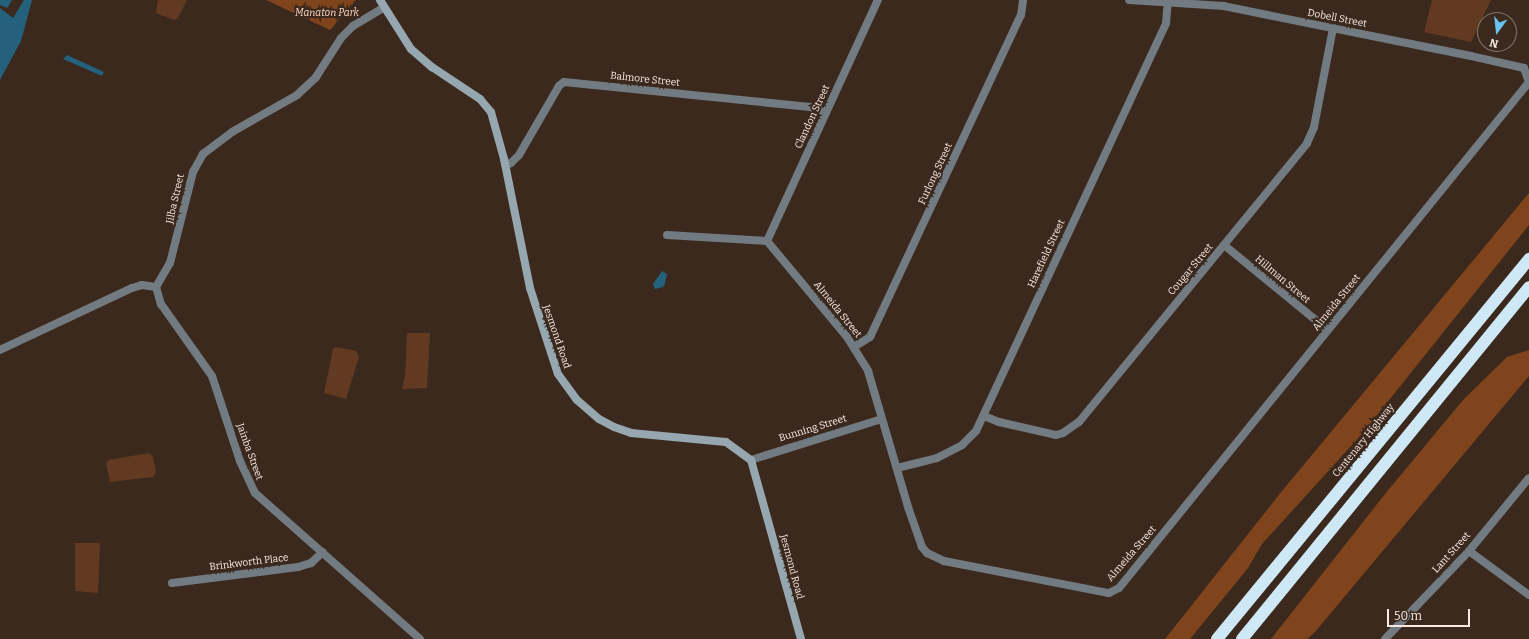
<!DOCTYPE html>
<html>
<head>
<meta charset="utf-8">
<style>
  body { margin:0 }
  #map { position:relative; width:1529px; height:639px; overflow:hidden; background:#3b291e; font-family:Bitter,serif }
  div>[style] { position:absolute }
  .green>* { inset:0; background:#623a21 }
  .forest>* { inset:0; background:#7f441c }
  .water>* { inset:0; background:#23617d }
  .pier>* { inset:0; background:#3b291e }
  .street>* { height:8px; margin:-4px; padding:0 4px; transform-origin:4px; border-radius:4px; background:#717b81 }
  .secondary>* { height:8px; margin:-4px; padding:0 4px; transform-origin:4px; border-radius:4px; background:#96a7b0 }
  .highway>* { height:12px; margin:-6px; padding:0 6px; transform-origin:6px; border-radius:6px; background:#cee8f6 }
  span { translate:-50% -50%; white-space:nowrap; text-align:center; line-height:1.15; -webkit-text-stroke:4px #3b291e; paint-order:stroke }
  .park-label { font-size:10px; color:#fdd8c3; font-style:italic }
  .street-label { font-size:10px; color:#f7eae3 }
  .north { position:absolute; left:1477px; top:12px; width:40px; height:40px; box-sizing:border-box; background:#3b291e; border:1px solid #86766d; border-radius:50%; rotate:195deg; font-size:11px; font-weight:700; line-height:16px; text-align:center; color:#f7eae3 }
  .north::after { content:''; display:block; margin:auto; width:14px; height:18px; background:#68c4f0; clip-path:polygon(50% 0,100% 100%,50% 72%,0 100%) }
  .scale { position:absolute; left:1387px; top:609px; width:83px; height:18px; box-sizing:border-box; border:2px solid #f7eae3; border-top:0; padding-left:5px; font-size:12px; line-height:14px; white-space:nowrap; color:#f7eae3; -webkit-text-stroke:3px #3b291e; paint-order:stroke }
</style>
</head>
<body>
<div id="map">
  <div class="green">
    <i style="clip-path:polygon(158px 0,187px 0,178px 18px,174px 20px,156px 13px)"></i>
    <i style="clip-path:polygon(1432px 0,1491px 0,1471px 42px,1424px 32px)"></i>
    <i style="clip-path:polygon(407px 333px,430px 333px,427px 388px,402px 389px,405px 376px)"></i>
    <i style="clip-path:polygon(336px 347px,356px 351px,359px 357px,346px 399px,324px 393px,333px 349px)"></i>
    <i style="clip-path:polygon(149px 453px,153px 457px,156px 472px,153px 477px,110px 482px,106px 464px,108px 460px)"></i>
    <i style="clip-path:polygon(75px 543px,100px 543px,98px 593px,75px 591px)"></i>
  </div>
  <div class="forest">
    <i style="clip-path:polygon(266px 0,356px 0,330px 30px)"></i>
    <i style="clip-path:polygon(1529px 193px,1529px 225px,1362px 434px,1262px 544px,1248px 568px,1190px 639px,1165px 639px,1282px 491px)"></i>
    <i style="clip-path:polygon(1529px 350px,1529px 376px,1315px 632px,1307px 639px,1271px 639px,1385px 494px,1463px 400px,1507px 357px)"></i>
  </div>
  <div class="water">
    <i style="clip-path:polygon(0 0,32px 0,21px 41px,0 80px)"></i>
    <i style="clip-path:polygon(67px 55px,104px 72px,102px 76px,63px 59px)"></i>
    <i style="clip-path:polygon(662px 271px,667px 274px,665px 283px,663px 287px,655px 289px,653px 284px)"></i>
  </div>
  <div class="pier">
    <i style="clip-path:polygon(12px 0,24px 0,13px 18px,0 8px,0 5px,7px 8px)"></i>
  </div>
  <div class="street">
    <i style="left:505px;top:165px;width:6px;rotate:-18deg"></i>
    <i style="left:511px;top:163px;width:11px;rotate:-45deg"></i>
    <i style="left:519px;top:155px;width:80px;rotate:-59.9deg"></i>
    <i style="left:559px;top:86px;width:6px;rotate:-39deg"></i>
    <i style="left:564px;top:82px;width:247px;rotate:5.8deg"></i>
    <i style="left:810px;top:107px;width:17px;rotate:21deg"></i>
    <i style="left:667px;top:235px;width:100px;rotate:3.4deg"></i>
    <i style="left:767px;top:241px;width:125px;rotate:50.2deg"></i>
    <i style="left:847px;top:337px;width:40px;rotate:58deg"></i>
    <i style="left:868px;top:371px;width:142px;rotate:73.6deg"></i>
    <i style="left:908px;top:507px;width:42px;rotate:70.7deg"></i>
    <i style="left:922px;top:547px;width:8px;rotate:50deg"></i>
    <i style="left:927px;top:553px;width:19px;rotate:25deg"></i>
    <i style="left:944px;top:561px;width:168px;rotate:11deg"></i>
    <i style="left:1109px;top:593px;width:11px;rotate:-27deg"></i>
    <i style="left:1119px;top:588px;width:651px;rotate:-50.98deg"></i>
    <i style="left:1529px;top:82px;width:15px;rotate:-110deg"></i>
    <i style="left:1524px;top:68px;width:54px;rotate:-167.2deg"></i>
    <i style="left:1471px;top:56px;width:252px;rotate:-168.6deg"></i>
    <i style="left:1224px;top:6px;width:95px;rotate:-176.4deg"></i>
    <i style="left:767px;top:241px;width:265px;rotate:-65.3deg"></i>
    <i style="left:1224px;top:245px;width:134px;rotate:39.3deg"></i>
    <i style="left:156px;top:287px;width:18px;rotate:74deg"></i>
    <i style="left:161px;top:304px;width:88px;rotate:54.7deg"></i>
    <i style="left:212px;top:376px;width:89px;rotate:71.8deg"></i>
    <i style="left:240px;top:461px;width:35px;rotate:65deg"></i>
    <i style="left:255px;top:493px;width:220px;rotate:41.5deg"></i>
    <i style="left:156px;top:287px;width:28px;rotate:-60deg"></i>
    <i style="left:170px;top:263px;width:94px;rotate:-75.8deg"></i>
    <i style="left:193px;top:172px;width:21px;rotate:-61deg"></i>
    <i style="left:203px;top:154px;width:36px;rotate:-37deg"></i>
    <i style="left:232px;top:132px;width:75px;rotate:-29.6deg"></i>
    <i style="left:297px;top:95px;width:26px;rotate:-43deg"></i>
    <i style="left:316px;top:77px;width:46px;rotate:-57.3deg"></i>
    <i style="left:341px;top:38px;width:17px;rotate:-45deg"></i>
    <i style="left:353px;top:26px;width:35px;rotate:-31deg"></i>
    <i style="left:854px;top:347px;width:19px;rotate:-32deg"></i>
    <i style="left:870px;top:337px;width:356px;rotate:-64.9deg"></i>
    <i style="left:1021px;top:15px;width:15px;rotate:-82deg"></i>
    <i style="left:0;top:350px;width:146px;rotate:-25.2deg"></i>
    <i style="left:132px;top:288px;width:10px;rotate:-17deg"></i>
    <i style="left:142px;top:285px;width:14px;rotate:8deg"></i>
    <i style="left:984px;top:416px;width:16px;rotate:22deg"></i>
    <i style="left:999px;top:422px;width:58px;rotate:12.8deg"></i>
    <i style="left:1056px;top:435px;width:7px;rotate:-16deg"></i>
    <i style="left:1063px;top:433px;width:19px;rotate:-35deg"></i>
    <i style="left:1079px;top:422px;width:360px;rotate:-50.7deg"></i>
    <i style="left:1307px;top:143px;width:17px;rotate:-66deg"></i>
    <i style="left:1314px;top:127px;width:101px;rotate:-79.1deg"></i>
    <i style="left:751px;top:460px;width:137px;rotate:-17.4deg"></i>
    <i style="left:897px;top:468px;width:41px;rotate:-14deg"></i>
    <i style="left:937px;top:458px;width:28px;rotate:-27deg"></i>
    <i style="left:962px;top:445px;width:20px;rotate:-45deg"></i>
    <i style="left:976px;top:431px;width:450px;rotate:-65deg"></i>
    <i style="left:1166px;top:23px;width:21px;rotate:-85deg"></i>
    <i style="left:1469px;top:551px;width:74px;rotate:36.3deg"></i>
    <i style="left:172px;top:583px;width:127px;rotate:-7.2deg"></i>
    <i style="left:298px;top:567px;width:14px;rotate:-17deg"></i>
    <i style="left:311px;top:563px;width:16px;rotate:-43deg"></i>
    <i style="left:1385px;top:639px;width:122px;rotate:-46.3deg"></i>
    <i style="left:1469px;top:551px;width:94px;rotate:-50.6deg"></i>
  </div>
  <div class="secondary">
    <i style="left:380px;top:0;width:58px;rotate:57.7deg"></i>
    <i style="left:411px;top:49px;width:28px;rotate:41deg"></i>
    <i style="left:432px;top:67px;width:58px;rotate:33.7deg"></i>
    <i style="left:480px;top:99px;width:17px;rotate:50deg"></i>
    <i style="left:491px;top:112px;width:49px;rotate:74.5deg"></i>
    <i style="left:504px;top:159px;width:132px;rotate:78.6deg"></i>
    <i style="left:530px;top:288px;width:90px;rotate:72deg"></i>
    <i style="left:558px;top:374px;width:32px;rotate:54deg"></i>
    <i style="left:577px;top:400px;width:29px;rotate:41deg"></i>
    <i style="left:599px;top:419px;width:17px;rotate:28deg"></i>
    <i style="left:614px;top:427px;width:18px;rotate:19deg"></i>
    <i style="left:631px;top:433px;width:95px;rotate:5.4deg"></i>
    <i style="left:726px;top:442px;width:31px;rotate:36deg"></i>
    <i style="left:751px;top:460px;width:186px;rotate:74.4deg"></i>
  </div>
  <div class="highway">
    <i style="left:1217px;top:639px;width:492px;rotate:-50.6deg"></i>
    <i style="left:1242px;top:639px;width:454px;rotate:-50.8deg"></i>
  </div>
  <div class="park-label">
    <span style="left:327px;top:14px">Manaton Park</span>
  </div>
  <div class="street-label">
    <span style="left:1337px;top:19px;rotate:11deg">Dobell Street</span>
    <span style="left:645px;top:80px;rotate:6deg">Balmore Street</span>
    <span style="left:813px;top:117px;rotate:-65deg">Clandon Street</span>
    <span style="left:936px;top:174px;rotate:-65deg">Furlong Street</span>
    <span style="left:176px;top:199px;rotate:-77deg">Jilba Street</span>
    <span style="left:1047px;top:254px;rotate:-65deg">Harefield Street</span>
    <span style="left:1191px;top:270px;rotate:-50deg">Cougar Street</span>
    <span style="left:1282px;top:280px;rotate:40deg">Hillman Street</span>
    <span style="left:1337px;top:303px;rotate:-51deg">Almeida Street</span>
    <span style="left:837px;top:310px;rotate:51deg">Almeida Street</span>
    <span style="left:556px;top:337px;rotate:71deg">Jesmond Road</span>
    <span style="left:813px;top:429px;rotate:-17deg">Bunning Street</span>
    <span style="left:1364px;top:441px;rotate:-51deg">Centenary Highway</span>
    <span style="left:249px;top:452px;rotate:70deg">Jainba Street</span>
    <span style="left:1452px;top:553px;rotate:-48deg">Lant Street</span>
    <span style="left:1132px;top:554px;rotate:-49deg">Almeida Street</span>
    <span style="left:249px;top:563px;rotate:-7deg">Brinkworth Place</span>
    <span style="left:791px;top:567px;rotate:75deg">Jesmond Road</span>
  </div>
  <div class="north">N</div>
  <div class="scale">50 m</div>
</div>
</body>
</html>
